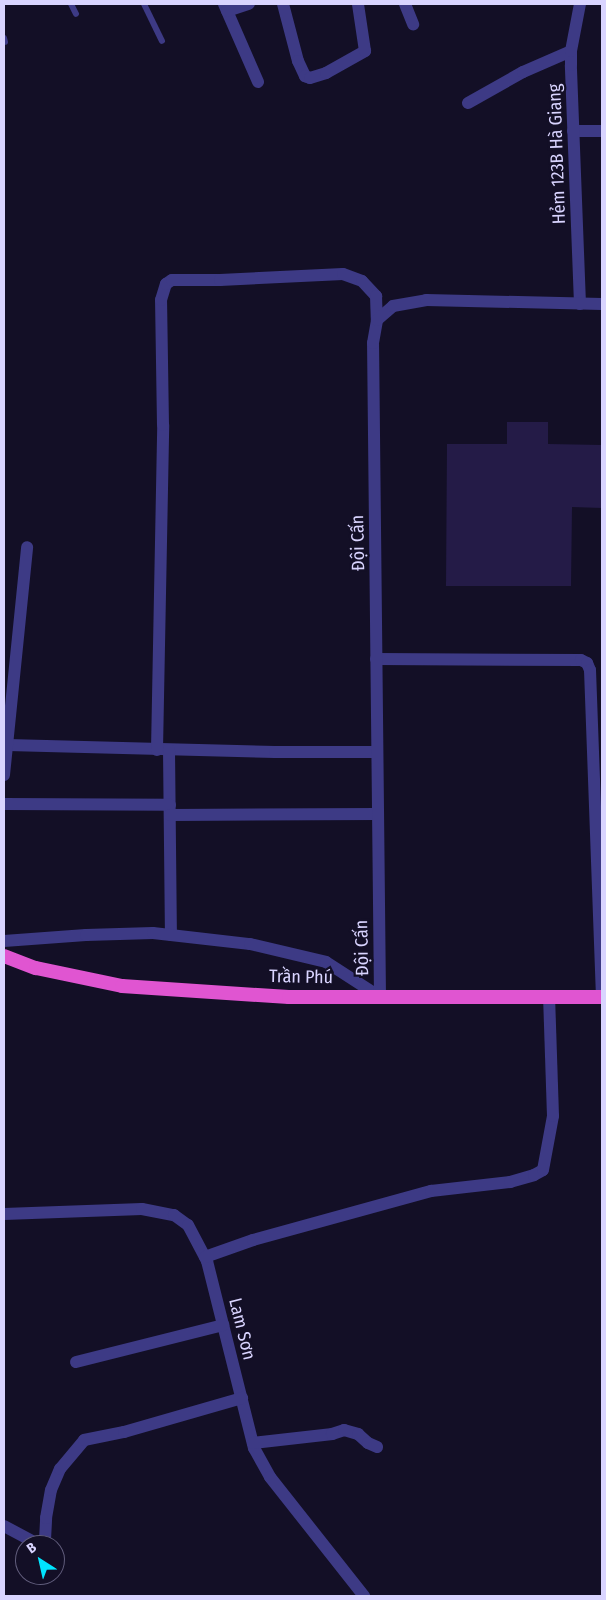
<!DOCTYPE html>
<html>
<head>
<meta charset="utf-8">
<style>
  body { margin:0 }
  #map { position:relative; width:606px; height:1600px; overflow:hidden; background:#130f26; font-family:"Fira Sans Condensed",sans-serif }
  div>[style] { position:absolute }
  .building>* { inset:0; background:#241b47 }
  .service>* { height:6px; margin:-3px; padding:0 3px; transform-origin:3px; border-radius:3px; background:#3d3a85 }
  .minor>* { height:12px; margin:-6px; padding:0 6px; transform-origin:6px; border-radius:6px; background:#3d3a85 }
  .trunk>* { height:14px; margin:-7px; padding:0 7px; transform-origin:7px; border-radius:7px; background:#e055d1 }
  span { translate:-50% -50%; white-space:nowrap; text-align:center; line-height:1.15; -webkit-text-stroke:4.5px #130f26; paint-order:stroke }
  .street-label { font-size:18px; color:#d9d4ff }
  .frame { position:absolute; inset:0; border:5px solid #d9d4ff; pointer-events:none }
  .north { position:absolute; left:15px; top:1535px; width:50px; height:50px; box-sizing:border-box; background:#130f26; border:1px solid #625e7d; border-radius:50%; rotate:325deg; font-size:14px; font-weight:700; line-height:20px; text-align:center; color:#d9d4ff }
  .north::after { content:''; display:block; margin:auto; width:18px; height:22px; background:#00e5ff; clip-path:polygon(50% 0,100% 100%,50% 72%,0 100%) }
</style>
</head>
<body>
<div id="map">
  <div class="building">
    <i style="clip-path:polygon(507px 422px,548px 422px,548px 444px,602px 445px,602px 508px,572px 507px,571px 586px,446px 586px,447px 444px,507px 444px)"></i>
  </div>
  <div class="service">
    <i style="left:71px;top:4px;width:11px;rotate:63deg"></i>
    <i style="left:144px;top:4px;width:41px;rotate:64.1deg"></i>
    <i style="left:4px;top:38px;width:4px;rotate:76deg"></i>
  </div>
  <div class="minor">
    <i style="left:224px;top:4px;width:85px;rotate:66.4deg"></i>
    <i style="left:283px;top:4px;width:59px;rotate:75.3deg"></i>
    <i style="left:298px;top:61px;width:17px;rotate:65deg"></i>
    <i style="left:305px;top:76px;width:5px;rotate:22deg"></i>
    <i style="left:310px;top:78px;width:17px;rotate:-17deg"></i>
    <i style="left:326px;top:73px;width:45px;rotate:-29.4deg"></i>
    <i style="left:365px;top:51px;width:48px;rotate:-98.5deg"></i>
    <i style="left:405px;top:4px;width:22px;rotate:68deg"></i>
    <i style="left:227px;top:11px;width:23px;rotate:-18deg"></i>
    <i style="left:468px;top:103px;width:63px;rotate:-29.4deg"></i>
    <i style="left:523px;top:72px;width:52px;rotate:-23.6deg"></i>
    <i style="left:573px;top:131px;width:29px"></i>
    <i style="left:580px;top:304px;width:239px;rotate:-92.2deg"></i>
    <i style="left:571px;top:65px;width:14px;rotate:-90deg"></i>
    <i style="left:571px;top:51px;width:48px;rotate:-79.2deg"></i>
    <i style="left:376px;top:659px;width:205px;rotate:0.3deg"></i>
    <i style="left:581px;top:660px;width:7px;rotate:27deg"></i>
    <i style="left:587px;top:663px;width:8px;rotate:67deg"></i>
    <i style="left:590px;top:670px;width:327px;rotate:87.9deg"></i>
    <i style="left:8px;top:745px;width:267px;rotate:1.5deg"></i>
    <i style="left:275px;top:752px;width:102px"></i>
    <i style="left:157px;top:750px;width:325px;rotate:-88.9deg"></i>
    <i style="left:163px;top:425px;width:125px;rotate:-90.9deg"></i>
    <i style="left:161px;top:300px;width:17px;rotate:-73deg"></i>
    <i style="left:166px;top:284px;width:7px;rotate:-34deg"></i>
    <i style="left:172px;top:280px;width:48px"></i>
    <i style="left:220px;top:280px;width:123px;rotate:-2.8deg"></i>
    <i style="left:343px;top:274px;width:20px;rotate:20deg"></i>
    <i style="left:362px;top:281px;width:21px;rotate:47deg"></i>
    <i style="left:376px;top:296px;width:24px;rotate:88deg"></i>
    <i style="left:169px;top:750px;width:185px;rotate:89.4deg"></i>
    <i style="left:4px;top:775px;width:229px;rotate:-84.2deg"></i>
    <i style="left:4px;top:804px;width:166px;rotate:0.3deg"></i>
    <i style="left:170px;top:815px;width:208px;rotate:-0.3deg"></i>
    <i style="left:4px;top:941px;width:82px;rotate:-4.2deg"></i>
    <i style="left:86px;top:935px;width:67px;rotate:-1.7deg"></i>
    <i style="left:153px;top:933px;width:98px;rotate:6.5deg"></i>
    <i style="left:250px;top:944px;width:78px;rotate:13.3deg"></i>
    <i style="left:326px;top:962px;width:64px;rotate:32.9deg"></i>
    <i style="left:380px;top:997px;width:654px;rotate:-90.61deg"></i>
    <i style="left:373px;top:343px;width:23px;rotate:-80deg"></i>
    <i style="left:377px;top:320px;width:21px;rotate:-41deg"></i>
    <i style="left:393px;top:306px;width:34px;rotate:-10deg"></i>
    <i style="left:426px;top:300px;width:176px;rotate:1.3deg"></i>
    <i style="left:4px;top:1214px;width:138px;rotate:-2.1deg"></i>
    <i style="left:142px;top:1209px;width:33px;rotate:11deg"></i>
    <i style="left:174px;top:1215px;width:17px;rotate:36deg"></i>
    <i style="left:188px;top:1225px;width:41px;rotate:62.2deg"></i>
    <i style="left:207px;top:1261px;width:193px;rotate:75.9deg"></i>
    <i style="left:254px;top:1448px;width:33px;rotate:61deg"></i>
    <i style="left:270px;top:1477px;width:152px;rotate:51.7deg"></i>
    <i style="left:205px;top:1257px;width:51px;rotate:-19.5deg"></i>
    <i style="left:253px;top:1240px;width:185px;rotate:-15.4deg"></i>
    <i style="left:431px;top:1191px;width:80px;rotate:-6.5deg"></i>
    <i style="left:510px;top:1182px;width:25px;rotate:-16deg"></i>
    <i style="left:534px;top:1175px;width:10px;rotate:-29deg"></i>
    <i style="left:543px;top:1170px;width:55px;rotate:-79.5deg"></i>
    <i style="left:553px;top:1116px;width:119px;rotate:-91.9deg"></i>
    <i style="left:76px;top:1362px;width:152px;rotate:-14.1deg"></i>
    <i style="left:253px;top:1443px;width:80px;rotate:-6.5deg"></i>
    <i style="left:332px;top:1434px;width:13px;rotate:-18deg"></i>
    <i style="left:344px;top:1430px;width:15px;rotate:16deg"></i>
    <i style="left:358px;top:1434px;width:13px;rotate:42deg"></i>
    <i style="left:368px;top:1443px;width:10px;rotate:24deg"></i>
    <i style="left:4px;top:1526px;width:34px;rotate:28deg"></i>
    <i style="left:34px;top:1542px;width:9px;rotate:6deg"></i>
    <i style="left:43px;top:1543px;width:4px;rotate:-56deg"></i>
    <i style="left:45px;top:1540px;width:22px;rotate:-87deg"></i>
    <i style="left:46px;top:1518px;width:28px;rotate:-80deg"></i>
    <i style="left:51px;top:1490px;width:23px;rotate:-67deg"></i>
    <i style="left:60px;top:1469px;width:38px;rotate:-50deg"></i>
    <i style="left:84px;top:1440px;width:41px;rotate:-11.3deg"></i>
    <i style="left:124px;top:1432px;width:123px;rotate:-16.1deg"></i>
  </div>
  <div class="trunk">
    <i style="left:4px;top:956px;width:34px;rotate:21deg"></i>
    <i style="left:36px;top:968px;width:88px;rotate:11.8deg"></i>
    <i style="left:122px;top:986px;width:167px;rotate:3.8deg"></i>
    <i style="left:289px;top:997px;width:313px"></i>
  </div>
  <div class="street-label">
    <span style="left:557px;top:154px;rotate:-92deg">Hẻm 123B Hà Giang</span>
    <span style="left:358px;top:543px;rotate:-91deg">Đội Cấn</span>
    <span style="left:362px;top:948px;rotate:-91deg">Đội Cấn</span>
    <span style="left:301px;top:977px;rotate:1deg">Trần Phú</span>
    <span style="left:242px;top:1329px;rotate:76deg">Lam Sơn</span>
  </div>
  <div class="frame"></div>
  <div class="north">B</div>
</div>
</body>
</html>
